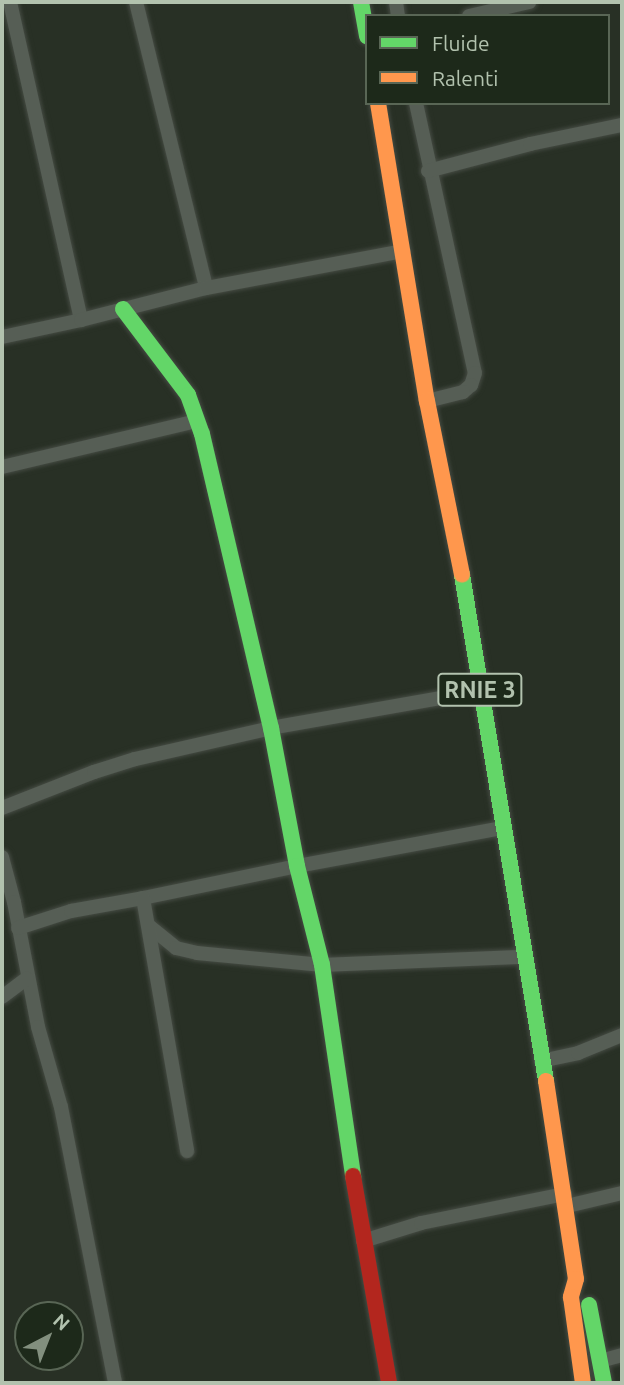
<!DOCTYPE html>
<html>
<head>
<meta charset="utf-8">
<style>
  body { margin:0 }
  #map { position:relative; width:624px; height:1385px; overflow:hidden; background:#283025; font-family:Ubuntu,sans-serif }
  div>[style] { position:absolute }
  .roads { filter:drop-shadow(0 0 2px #454b43) drop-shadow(0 0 2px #454b43) }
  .street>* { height:14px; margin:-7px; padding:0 7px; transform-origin:7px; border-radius:7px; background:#565e55 }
  .fast>* { height:16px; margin:-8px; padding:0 8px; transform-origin:8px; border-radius:8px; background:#63d668 }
  .slow>* { height:16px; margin:-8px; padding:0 8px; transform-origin:8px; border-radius:8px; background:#ff974d }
  .jam>* { height:16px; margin:-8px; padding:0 8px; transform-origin:8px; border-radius:8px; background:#b3261e }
  span { translate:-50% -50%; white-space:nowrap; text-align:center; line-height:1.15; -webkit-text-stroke:5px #1d291a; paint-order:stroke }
  .shield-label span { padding:2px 5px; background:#1d291a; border:2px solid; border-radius:5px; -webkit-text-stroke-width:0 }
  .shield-label { font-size:23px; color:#b2c2ae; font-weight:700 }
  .frame { position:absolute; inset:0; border:4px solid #b2c2ae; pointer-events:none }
  .legend { position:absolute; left:365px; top:14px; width:245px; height:91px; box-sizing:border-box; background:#1d291a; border:2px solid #596655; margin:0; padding:9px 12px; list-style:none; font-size:21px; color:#b2c2ae }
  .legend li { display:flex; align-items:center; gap:14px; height:35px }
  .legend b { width:35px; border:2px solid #596655 }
  .north { position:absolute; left:14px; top:1301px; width:70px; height:70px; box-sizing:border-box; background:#1d291a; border:2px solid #596655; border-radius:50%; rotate:42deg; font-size:19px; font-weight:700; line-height:28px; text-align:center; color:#b2c2ae }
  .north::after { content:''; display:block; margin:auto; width:24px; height:32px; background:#828f7e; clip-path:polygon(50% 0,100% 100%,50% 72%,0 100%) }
</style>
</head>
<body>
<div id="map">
  <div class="roads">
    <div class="street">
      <i style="left:10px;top:2px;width:326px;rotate:77.4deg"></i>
      <i style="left:136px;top:2px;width:294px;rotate:76.2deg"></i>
      <i style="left:396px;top:2px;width:14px;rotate:82deg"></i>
      <i style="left:469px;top:16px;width:62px;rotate:-13.1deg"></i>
      <i style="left:416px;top:103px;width:276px;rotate:77.7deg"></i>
      <i style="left:475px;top:373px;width:13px;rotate:108deg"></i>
      <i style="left:471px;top:385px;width:11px;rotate:139deg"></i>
      <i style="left:463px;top:392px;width:37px;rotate:166deg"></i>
      <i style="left:428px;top:171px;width:106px;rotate:-14.8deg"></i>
      <i style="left:530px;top:144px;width:94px;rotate:-11.7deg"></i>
      <i style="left:2px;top:337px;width:81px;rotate:-12.1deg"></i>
      <i style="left:81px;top:320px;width:129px;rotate:-14.4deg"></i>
      <i style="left:206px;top:288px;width:201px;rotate:-10.6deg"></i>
      <i style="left:2px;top:467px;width:200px;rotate:-13.3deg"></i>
      <i style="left:2px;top:808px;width:99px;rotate:-21.4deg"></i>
      <i style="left:94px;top:772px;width:43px;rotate:-17.6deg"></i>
      <i style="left:135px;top:759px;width:139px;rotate:-12.8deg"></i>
      <i style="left:271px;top:728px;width:212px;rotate:-10deg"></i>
      <i style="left:2px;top:857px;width:47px;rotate:75.1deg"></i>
      <i style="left:14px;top:902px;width:127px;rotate:79.1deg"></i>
      <i style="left:38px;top:1027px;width:83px;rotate:74deg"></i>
      <i style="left:61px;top:1107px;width:281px;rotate:78.9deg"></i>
      <i style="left:143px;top:898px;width:157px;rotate:-11.7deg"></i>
      <i style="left:297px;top:866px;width:209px;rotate:-10.5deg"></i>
      <i style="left:149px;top:926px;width:35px;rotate:39deg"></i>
      <i style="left:176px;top:948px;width:22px;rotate:13deg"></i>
      <i style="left:197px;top:953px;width:126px;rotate:5.5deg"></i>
      <i style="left:322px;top:965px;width:202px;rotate:-2.3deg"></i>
      <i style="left:18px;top:928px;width:56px;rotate:-17.8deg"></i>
      <i style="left:71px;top:911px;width:73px;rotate:-10.2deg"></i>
      <i style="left:143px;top:898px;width:257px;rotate:80.1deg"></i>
      <i style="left:2px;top:997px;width:31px;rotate:-37deg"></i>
      <i style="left:541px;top:1061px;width:38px;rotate:-12deg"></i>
      <i style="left:578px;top:1053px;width:48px;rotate:-22.2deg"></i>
      <i style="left:567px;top:1206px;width:57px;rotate:-13.3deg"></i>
      <i style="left:363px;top:1241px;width:61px;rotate:-17.2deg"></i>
      <i style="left:421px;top:1223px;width:147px;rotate:-11.4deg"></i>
      <i style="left:600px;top:1361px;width:23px;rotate:-15deg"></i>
    </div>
    <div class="fast">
      <i style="left:361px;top:2px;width:35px;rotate:80deg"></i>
      <i style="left:123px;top:309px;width:108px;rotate:52.9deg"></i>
      <i style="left:188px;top:395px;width:41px;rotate:70.3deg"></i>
      <i style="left:202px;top:434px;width:302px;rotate:76.8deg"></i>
      <i style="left:271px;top:728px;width:140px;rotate:79.3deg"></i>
      <i style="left:297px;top:866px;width:102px;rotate:75.8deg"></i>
      <i style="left:322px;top:965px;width:213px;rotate:81.6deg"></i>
      <i style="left:462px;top:575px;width:513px;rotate:80.57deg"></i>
      <i style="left:589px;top:1305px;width:79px;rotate:79.1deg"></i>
    </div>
    <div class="slow">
      <i style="left:378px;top:103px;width:302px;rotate:80.7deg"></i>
      <i style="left:427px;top:401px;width:177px;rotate:78.6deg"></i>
      <i style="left:546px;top:1081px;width:200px;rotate:81.4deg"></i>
      <i style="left:576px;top:1279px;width:19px;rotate:106deg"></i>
      <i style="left:571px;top:1297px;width:87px;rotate:82.1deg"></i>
    </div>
    <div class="jam">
      <i style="left:353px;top:1176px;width:210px;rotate:80.1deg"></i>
    </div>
  </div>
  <div class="shield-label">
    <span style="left:480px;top:690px">RNIE 3</span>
  </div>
  <div class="frame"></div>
  <ul class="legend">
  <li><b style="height:9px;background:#63d668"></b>Fluide</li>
  <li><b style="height:9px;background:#ff974d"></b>Ralenti</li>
  </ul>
  <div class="north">N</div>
</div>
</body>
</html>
